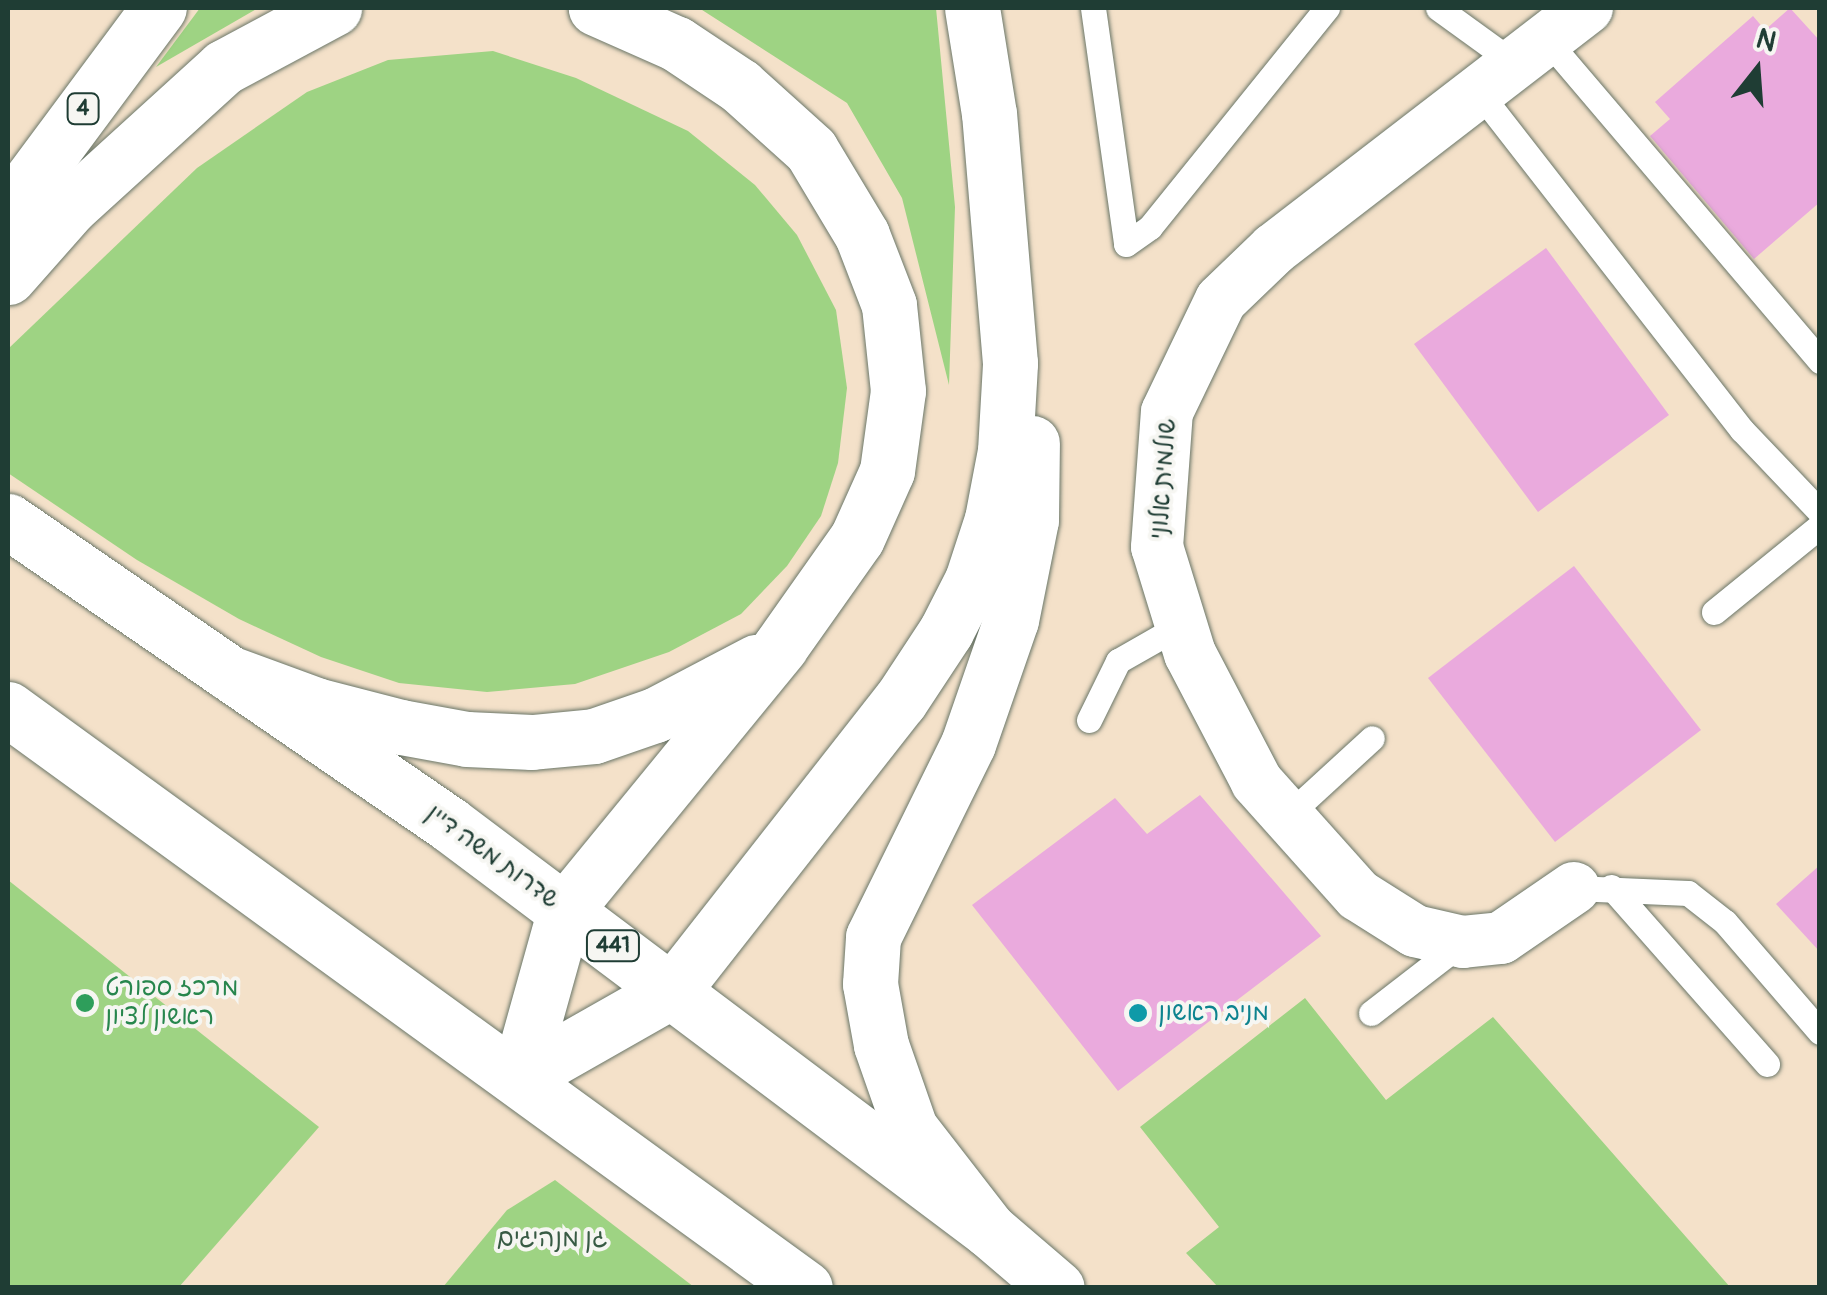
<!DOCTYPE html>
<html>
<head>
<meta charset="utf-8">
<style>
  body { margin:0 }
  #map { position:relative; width:1827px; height:1295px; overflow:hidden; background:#f4e1c9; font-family:Pangolin,"Playpen Sans Hebrew",sans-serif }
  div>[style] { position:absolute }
  .green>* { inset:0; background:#9ed383 }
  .building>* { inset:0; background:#eaaadd }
  .roads { filter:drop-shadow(0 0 2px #6a7668) drop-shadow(0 0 2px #6a7668) }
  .lane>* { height:25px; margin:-12.5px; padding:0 12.5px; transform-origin:12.5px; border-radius:12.5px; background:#fff }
  .street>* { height:52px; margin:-26px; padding:0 26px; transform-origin:26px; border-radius:26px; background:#fff }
  .primary>* { height:55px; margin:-27.5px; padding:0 27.5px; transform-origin:27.5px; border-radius:27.5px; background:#fff }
  .highway>* { height:55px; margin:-27.5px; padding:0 27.5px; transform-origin:27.5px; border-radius:27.5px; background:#fff }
  .dots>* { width:28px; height:28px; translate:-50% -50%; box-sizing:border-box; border:5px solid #f6f6f2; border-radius:50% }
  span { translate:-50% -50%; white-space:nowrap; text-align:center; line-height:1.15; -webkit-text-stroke:8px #f6f6f2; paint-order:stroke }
  .shield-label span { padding:2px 8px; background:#f6f6f2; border:2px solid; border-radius:8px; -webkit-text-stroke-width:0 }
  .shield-label { font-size:22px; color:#1f3d34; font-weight:700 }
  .street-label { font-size:25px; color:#1f3d34 }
  .leisure-label { font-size:25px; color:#27864d }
  .left { translate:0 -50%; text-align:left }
  .culture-label { font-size:25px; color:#0d838f }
  .park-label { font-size:25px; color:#385b44 }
  .frame { position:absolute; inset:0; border:10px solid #1f3d34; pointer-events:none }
  .north { position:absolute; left:1707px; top:20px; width:100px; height:100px; -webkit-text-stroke:8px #f6f6f2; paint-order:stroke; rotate:17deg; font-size:28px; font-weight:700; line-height:40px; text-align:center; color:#1f3d34 }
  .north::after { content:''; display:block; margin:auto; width:35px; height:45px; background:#1f3d34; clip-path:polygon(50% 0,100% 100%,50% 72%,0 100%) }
</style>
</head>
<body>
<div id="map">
  <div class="green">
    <i style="clip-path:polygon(200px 8px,258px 8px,156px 67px)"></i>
    <i style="clip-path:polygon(699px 8px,936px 8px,955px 207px,949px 385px,902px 198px,847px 103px)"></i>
    <i style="clip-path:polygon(493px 51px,576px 78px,688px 131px,755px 185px,797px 235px,836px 310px,847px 388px,838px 463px,821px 516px,787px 566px,741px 614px,669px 652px,575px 684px,487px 692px,399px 683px,321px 657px,239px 619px,137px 560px,8px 473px,8px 349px,197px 168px,307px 92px,388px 60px)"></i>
    <i style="clip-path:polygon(8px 880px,319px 1127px,179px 1287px,8px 1287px)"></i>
    <i style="clip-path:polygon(1305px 998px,1386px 1100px,1493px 1017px,1730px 1287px,1218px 1287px,1186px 1253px,1219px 1227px,1140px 1127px)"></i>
    <i style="clip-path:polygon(555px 1180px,694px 1287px,443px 1287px,507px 1210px)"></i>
  </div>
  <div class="building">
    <i style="clip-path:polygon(1790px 8px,1820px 41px,1820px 202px,1754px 259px,1650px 136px,1670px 119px,1655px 102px,1753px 16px,1765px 30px)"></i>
    <i style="clip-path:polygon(1546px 248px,1669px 415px,1538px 512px,1414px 344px)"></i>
    <i style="clip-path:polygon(1574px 566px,1701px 730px,1555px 842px,1428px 678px)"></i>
    <i style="clip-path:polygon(1200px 795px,1321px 936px,1118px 1091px,972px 905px,1115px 798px,1147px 834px)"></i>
    <i style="clip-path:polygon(1820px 865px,1820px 952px,1776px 904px)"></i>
  </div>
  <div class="roads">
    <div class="lane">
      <i style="left:1093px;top:8px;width:238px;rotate:82deg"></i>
      <i style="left:1126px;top:244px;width:29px;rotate:-35deg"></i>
      <i style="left:1150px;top:227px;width:282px;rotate:-51.1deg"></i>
      <i style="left:1438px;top:8px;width:94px;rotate:35.9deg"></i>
      <i style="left:1546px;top:39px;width:423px;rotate:49.6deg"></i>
      <i style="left:1478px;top:91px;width:430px;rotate:52.1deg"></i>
      <i style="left:1742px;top:430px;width:113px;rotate:46.4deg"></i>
      <i style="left:1714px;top:612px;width:136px;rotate:-39.1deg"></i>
      <i style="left:1089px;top:720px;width:66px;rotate:-63.8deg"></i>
      <i style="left:1118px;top:661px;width:73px;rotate:-29.7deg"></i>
      <i style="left:1287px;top:816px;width:115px;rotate:-42.5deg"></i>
      <i style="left:1611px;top:887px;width:236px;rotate:48.6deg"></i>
      <i style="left:1574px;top:888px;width:114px;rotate:2.5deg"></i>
      <i style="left:1688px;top:893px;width:47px;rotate:38.1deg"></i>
      <i style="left:1725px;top:922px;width:145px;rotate:49.2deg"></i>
      <i style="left:1371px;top:1013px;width:116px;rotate:-37.7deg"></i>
    </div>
    <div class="street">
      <i style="left:1574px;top:888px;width:88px;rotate:145.6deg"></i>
      <i style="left:1501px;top:938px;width:38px;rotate:174deg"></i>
      <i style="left:1463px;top:942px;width:49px;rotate:-167.1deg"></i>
      <i style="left:1415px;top:931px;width:67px;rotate:-147.7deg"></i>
      <i style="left:1358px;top:895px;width:152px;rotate:-131.8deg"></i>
      <i style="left:1257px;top:782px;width:144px;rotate:-117.6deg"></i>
      <i style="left:1190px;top:654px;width:112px;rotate:-107.1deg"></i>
      <i style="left:1157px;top:547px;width:135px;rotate:-85.8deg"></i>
      <i style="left:1167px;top:412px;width:124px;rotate:-64.3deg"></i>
      <i style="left:1221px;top:300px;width:74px;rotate:-43.9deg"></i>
      <i style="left:1274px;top:249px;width:395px;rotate:-37.6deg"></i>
    </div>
    <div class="primary">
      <i style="left:8px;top:521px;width:535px;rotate:34.49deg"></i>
      <i style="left:449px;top:824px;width:676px;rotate:36.94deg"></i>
      <i style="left:989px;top:1230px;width:89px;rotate:40.5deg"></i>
      <i style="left:8px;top:709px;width:985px;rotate:36deg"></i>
    </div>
    <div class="highway">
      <i style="left:8px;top:211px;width:253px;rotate:-53.4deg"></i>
      <i style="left:8px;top:277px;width:94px;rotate:-48.5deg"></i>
      <i style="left:70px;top:207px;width:208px;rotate:-42.3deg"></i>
      <i style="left:224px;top:67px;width:125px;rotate:-28.2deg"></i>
      <i style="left:229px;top:673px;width:93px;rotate:20.2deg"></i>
      <i style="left:316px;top:705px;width:88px;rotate:14.5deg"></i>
      <i style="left:401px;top:727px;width:67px;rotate:10.3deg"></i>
      <i style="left:467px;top:739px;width:65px;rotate:2.6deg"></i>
      <i style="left:532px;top:742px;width:62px;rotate:-5.5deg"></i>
      <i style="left:594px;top:736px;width:65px;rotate:-19deg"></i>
      <i style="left:655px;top:715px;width:114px;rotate:-27.7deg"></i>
      <i style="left:518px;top:1078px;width:174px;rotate:-74.4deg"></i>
      <i style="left:565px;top:910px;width:340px;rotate:-50.7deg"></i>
      <i style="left:780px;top:647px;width:133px;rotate:-54.8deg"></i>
      <i style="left:857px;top:538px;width:73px;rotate:-65.9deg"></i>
      <i style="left:887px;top:471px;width:81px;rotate:-82.2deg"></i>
      <i style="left:898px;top:391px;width:86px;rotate:-96deg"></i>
      <i style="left:889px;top:305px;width:75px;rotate:-111.1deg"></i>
      <i style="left:862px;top:235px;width:99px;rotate:-121deg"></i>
      <i style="left:811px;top:150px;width:96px;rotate:-138deg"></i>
      <i style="left:740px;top:86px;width:76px;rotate:-146.3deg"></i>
      <i style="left:677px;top:44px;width:89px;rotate:-156deg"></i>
      <i style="left:518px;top:1078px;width:178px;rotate:-29.6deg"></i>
      <i style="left:673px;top:990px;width:367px;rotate:-51.9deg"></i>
      <i style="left:900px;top:701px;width:84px;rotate:-56.7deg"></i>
      <i style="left:946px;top:631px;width:57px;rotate:-63deg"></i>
      <i style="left:972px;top:580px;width:64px;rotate:-71.8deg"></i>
      <i style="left:992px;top:519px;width:69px;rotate:-79.2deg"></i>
      <i style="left:1005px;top:451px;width:88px;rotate:-86.7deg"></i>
      <i style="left:1010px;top:363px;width:250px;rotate:-94.8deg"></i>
      <i style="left:989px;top:114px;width:107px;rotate:-99.1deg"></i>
      <i style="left:989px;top:1230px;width:129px;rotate:-127.8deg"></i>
      <i style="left:910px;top:1128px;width:88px;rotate:-109.3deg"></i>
      <i style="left:881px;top:1045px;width:62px;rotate:-100.2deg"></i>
      <i style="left:870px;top:984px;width:47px;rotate:-86.3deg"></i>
      <i style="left:873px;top:937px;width:215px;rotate:-63.8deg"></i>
      <i style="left:968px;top:744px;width:131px;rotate:-70.9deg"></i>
      <i style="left:1011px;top:620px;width:102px;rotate:-78.7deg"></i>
      <i style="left:1031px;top:520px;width:77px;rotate:-89.3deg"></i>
    </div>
  </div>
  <div class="dots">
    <i style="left:85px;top:1003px;background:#2e9e5b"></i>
    <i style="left:1138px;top:1013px;background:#0f9aa8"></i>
  </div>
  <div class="shield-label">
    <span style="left:83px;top:109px">4</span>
    <span style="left:613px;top:946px">441</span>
  </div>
  <div class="street-label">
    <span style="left:1164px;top:479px;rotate:-86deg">שולמית אלוני</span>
    <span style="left:492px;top:857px;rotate:36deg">שדרות משה דיין</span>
  </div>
  <div class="leisure-label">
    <span class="left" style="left:105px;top:1003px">מרכז ספורט<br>ראשון לציון</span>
  </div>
  <div class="culture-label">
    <span class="left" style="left:1158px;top:1013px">מניב ראשון</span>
  </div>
  <div class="park-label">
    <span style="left:552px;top:1239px">גן מנהיגים</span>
  </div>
  <div class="frame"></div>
  <div class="north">N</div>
</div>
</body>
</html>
